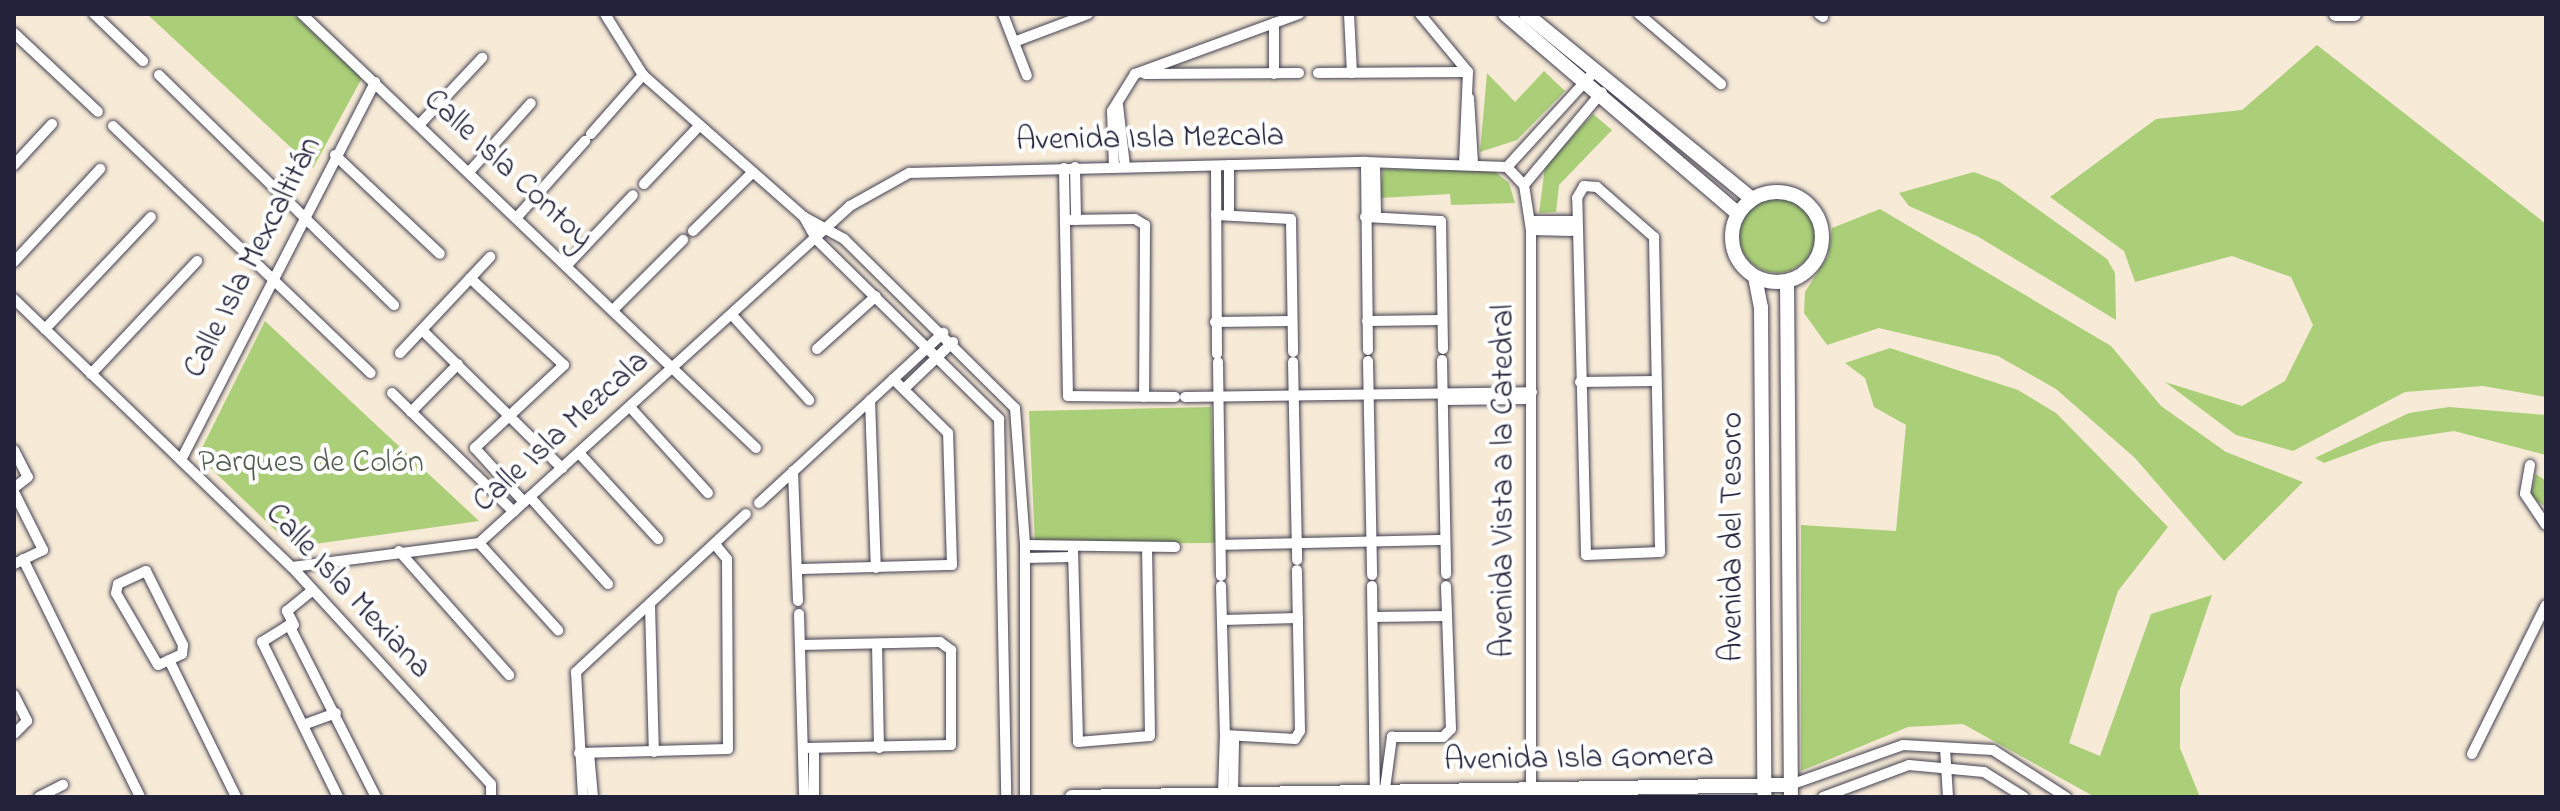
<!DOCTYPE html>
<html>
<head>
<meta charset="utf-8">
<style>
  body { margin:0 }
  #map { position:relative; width:2560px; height:811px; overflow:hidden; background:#f7ead7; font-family:"Indie Flower",sans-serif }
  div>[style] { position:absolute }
  .green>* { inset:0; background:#abcf78 }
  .round { border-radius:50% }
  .roads { filter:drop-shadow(0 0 2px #424052) drop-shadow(0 0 2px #424052) }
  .street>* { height:10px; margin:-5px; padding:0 5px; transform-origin:5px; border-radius:5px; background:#fff }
  .secondary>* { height:14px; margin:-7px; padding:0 7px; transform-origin:7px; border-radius:7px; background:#fff }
  .secondary>.ring { margin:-7px; padding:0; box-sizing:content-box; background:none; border:14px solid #fff; border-radius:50% }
  span { translate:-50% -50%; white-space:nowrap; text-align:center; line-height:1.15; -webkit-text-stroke:8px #fff; paint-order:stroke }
  .street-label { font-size:32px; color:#22223b }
  .park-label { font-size:32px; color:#525f50 }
  .frame { position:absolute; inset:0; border:16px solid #22223b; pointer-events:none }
</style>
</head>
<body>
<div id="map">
  <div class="green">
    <i style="clip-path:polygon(147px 14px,293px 14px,362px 78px,313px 168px)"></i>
    <i style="clip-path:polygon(2317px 45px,2546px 224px,2546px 397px,2483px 386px,2405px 392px,2293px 451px,2236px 435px,2165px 382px,2242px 406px,2285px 381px,2313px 325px,2291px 277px,2232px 256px,2135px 282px,2124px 251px,2050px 197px,2156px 119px,2242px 110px)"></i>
    <i style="clip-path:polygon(1544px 71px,1565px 91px,1517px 140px,1480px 152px,1487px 73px,1515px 102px)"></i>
    <i style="clip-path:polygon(1593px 114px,1612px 130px,1559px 185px,1556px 212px,1539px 213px,1545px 167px)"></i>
    <i style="clip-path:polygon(1383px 169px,1494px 171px,1509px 183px,1515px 203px,1451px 205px,1450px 194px,1380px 198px)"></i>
    <i style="clip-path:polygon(1974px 172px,2000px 182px,2107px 259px,2115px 273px,2116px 320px,1977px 236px,1909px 206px,1899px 193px)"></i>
    <i class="round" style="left:1739px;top:197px;width:76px;height:76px"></i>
    <i style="clip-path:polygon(1880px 209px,2111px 346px,2161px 406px,2226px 452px,2303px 482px,2224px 561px,2135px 458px,2056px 389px,1998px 356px,1879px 328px,1827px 345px,1804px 313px,1805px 292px,1828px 256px,1832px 228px)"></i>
    <i style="clip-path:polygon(265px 321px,479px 521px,293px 547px,198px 456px)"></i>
    <i style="clip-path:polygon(1890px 348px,2018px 390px,2056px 413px,2168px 527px,2118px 591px,2069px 743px,2100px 756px,2151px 614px,2212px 595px,2180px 689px,2180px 748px,2200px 797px,2095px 797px,1963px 724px,1908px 727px,1801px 771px,1801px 525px,1896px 531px,1906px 425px,1874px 407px,1865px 378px,1845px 363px)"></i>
    <i style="clip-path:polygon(1211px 407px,1215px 543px,1035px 544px,1029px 411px)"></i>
    <i style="clip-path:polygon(2449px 407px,2546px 415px,2546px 455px,2454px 431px,2381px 442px,2324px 463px,2315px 458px,2409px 413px)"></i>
    <i style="clip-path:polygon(2536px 474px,2546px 481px,2546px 507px,2530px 496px)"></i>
  </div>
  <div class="roads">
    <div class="street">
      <i style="left:94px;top:14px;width:68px;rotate:43.8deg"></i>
      <i style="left:302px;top:14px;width:628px;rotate:43.71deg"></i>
      <i style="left:605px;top:14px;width:72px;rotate:58.1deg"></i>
      <i style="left:643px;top:75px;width:215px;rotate:41.4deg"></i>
      <i style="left:804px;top:217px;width:46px;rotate:28.8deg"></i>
      <i style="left:844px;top:239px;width:240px;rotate:44.7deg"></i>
      <i style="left:1015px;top:408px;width:137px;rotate:85.8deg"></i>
      <i style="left:1025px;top:545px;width:252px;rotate:90deg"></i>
      <i style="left:1003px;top:14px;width:66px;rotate:68.8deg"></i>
      <i style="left:1349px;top:14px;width:59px;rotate:87.1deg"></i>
      <i style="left:1420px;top:14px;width:75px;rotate:50.4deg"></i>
      <i style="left:1468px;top:72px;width:91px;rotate:92.5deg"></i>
      <i style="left:1639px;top:14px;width:108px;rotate:40.5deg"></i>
      <i style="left:1819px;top:14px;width:5px;rotate:37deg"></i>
      <i style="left:1274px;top:23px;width:51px;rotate:90deg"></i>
      <i style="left:14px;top:33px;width:115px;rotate:43.2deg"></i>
      <i style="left:1014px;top:42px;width:79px;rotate:-20.7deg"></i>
      <i style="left:1318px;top:73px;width:150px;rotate:-0.4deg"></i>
      <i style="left:1145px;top:74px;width:154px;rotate:-0.4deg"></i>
      <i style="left:159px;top:75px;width:329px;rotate:44.4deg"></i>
      <i style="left:1469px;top:98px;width:65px;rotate:86.5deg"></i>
      <i style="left:1118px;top:105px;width:61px;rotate:83.5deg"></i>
      <i style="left:420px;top:124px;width:91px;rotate:-46.8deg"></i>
      <i style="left:113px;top:126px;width:357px;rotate:43.8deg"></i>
      <i style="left:591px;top:134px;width:79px;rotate:-48.6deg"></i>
      <i style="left:335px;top:155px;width:144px;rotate:43.3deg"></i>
      <i style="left:1366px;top:162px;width:188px;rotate:89.4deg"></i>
      <i style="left:1375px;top:163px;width:54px;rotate:88.9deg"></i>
      <i style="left:14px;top:165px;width:56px;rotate:-47.2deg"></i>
      <i style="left:1229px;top:165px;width:50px;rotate:90deg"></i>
      <i style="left:1216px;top:166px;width:188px;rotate:89.7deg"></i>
      <i style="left:1075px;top:167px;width:53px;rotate:88.9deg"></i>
      <i style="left:1114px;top:167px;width:56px;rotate:-92deg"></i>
      <i style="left:1112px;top:111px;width:44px;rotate:-58.1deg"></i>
      <i style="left:1135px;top:74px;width:175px;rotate:-20.1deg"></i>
      <i style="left:1507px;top:167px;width:127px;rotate:-47.5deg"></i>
      <i style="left:1064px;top:168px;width:228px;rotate:89deg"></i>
      <i style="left:1068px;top:396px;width:107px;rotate:0.5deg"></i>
      <i style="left:470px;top:171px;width:91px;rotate:-48.1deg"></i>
      <i style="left:644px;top:184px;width:81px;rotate:-46.5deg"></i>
      <i style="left:1524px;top:185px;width:121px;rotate:-50deg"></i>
      <i style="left:1597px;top:187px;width:76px;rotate:41.3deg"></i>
      <i style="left:1654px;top:237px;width:315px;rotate:88.9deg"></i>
      <i style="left:1660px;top:552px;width:74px;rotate:177.7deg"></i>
      <i style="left:1586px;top:555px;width:357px;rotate:-91.4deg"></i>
      <i style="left:1577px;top:198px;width:14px;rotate:-60deg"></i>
      <i style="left:1584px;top:186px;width:13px;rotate:4deg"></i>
      <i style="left:1216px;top:215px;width:75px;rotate:3.1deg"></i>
      <i style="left:1291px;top:219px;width:133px;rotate:89.1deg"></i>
      <i style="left:518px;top:216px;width:101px;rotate:-48.2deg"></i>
      <i style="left:804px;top:217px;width:25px;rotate:61deg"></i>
      <i style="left:816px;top:239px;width:257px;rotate:44.5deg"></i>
      <i style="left:999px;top:419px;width:378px;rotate:88.9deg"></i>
      <i style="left:1365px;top:217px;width:76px;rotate:3deg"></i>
      <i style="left:1441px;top:221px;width:128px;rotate:89.1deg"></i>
      <i style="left:1065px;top:220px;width:70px;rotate:-0.8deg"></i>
      <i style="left:1135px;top:219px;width:12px;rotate:31deg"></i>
      <i style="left:1145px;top:225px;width:172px;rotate:90.3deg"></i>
      <i style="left:1530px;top:221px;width:46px"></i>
      <i style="left:1531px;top:230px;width:45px;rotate:1.3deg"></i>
      <i style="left:693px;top:231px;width:84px;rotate:-44.5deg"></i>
      <i style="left:14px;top:262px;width:127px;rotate:-47.2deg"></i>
      <i style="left:569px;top:263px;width:93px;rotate:-46.7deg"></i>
      <i style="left:470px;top:278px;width:128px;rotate:42.8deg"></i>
      <i style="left:564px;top:365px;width:122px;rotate:137deg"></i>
      <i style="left:475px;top:448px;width:73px;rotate:47.8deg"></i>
      <i style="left:14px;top:299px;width:386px;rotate:44deg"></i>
      <i style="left:292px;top:567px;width:294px;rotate:47.5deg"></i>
      <i style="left:491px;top:784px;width:13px;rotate:90deg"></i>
      <i style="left:616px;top:307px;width:95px;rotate:-45deg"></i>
      <i style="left:732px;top:315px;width:115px;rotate:47.8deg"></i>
      <i style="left:1367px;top:321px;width:74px;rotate:-0.8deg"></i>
      <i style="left:1215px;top:322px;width:77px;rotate:-0.7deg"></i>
      <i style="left:45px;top:329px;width:154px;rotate:-46.6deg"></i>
      <i style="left:422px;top:330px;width:197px;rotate:44.6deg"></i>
      <i style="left:817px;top:349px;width:79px;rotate:-41.9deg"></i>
      <i style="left:400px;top:353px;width:132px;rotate:-46.8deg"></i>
      <i style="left:1442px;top:360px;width:214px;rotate:88.9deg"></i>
      <i style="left:1368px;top:361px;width:214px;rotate:88.9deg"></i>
      <i style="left:1218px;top:362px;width:214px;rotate:89.2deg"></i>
      <i style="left:1293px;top:362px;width:198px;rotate:88.8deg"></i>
      <i style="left:91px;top:374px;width:155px;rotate:-46.8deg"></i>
      <i style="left:1580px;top:382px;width:75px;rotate:-0.8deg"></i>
      <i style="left:904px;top:389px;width:68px;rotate:-43.8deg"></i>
      <i style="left:392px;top:393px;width:170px;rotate:44.3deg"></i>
      <i style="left:1185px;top:397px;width:347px;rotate:-0.8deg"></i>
      <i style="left:870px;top:400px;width:168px;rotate:88deg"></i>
      <i style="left:1444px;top:400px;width:84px;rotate:-0.7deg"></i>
      <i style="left:630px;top:407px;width:116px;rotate:47.8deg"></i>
      <i style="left:411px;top:412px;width:67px;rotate:-45.6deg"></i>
      <i style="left:14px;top:450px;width:30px;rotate:63deg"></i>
      <i style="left:28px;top:477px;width:18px;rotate:142deg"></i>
      <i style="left:579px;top:453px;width:117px;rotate:47.4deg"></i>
      <i style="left:181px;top:460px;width:425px;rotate:-62.8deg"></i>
      <i style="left:2530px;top:465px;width:29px;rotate:100deg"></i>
      <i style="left:2525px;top:494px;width:37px;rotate:56deg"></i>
      <i style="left:793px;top:471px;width:130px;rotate:87.8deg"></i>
      <i style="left:14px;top:492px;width:65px;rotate:63.4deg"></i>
      <i style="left:43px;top:550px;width:32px;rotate:154deg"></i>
      <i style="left:530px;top:497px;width:117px;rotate:48.1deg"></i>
      <i style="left:759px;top:503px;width:251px;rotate:-42.7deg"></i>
      <i style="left:479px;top:543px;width:118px;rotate:47.8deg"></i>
      <i style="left:1025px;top:545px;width:150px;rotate:0.8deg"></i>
      <i style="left:1221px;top:545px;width:224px;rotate:-1.3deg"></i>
      <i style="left:1073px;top:549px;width:193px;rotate:88.5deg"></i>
      <i style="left:1078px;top:742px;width:72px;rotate:-4.8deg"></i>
      <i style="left:1150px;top:736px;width:188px;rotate:-90.9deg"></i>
      <i style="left:399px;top:551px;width:166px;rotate:48.4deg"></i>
      <i style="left:1025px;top:558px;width:47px;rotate:-1.2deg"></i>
      <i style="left:23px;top:559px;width:265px;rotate:63.8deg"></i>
      <i style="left:292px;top:567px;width:189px;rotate:-7.3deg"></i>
      <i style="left:479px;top:543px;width:501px;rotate:-42.25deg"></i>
      <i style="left:850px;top:206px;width:68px;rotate:-29.2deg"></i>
      <i style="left:909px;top:173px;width:457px;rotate:-1.4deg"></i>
      <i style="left:1366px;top:162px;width:141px;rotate:2deg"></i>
      <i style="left:1507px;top:167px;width:25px;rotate:47deg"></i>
      <i style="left:1524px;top:185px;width:46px;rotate:81.2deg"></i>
      <i style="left:1531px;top:230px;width:559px;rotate:90deg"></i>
      <i style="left:797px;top:569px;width:155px;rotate:-1.5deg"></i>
      <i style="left:952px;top:565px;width:132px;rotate:-91.7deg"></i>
      <i style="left:948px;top:433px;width:77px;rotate:-135.5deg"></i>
      <i style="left:146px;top:571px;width:83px;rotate:63.4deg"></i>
      <i style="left:183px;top:645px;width:9px;rotate:96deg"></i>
      <i style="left:182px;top:654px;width:26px;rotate:155deg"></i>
      <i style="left:158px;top:665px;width:83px;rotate:-120.3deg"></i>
      <i style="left:116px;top:593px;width:9px;rotate:-77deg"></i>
      <i style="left:118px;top:584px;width:31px;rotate:-25deg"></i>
      <i style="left:1221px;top:586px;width:149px;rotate:88.5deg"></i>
      <i style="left:1372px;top:586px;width:209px;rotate:89.2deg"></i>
      <i style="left:650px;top:604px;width:148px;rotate:88.5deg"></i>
      <i style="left:799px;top:614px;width:183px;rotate:88.4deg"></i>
      <i style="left:1373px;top:617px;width:74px;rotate:-0.8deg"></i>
      <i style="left:1222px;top:620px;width:76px;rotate:-1.5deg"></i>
      <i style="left:294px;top:625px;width:16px;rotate:-117deg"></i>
      <i style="left:287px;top:611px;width:33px;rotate:-39deg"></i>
      <i style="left:877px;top:644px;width:104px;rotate:88.9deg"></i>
      <i style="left:800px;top:645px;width:140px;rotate:-1.2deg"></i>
      <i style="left:940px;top:642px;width:14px;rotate:36deg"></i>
      <i style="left:951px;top:650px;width:95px;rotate:90deg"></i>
      <i style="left:951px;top:745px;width:147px;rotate:178.8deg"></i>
      <i style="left:169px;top:660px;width:153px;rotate:63.9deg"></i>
      <i style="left:14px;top:695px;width:29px;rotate:63deg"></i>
      <i style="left:27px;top:721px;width:18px;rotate:135deg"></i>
      <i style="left:303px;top:725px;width:35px;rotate:-20deg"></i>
      <i style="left:1945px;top:748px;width:49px;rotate:86.5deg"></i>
      <i style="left:579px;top:753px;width:149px;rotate:-1.5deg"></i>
      <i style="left:728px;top:749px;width:190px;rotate:-90.3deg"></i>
      <i style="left:727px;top:559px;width:19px;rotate:-129deg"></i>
      <i style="left:589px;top:753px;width:44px;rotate:84.8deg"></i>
      <i style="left:2472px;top:754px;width:166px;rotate:-63.6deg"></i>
      <i style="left:1790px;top:785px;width:120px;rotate:-19.5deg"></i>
      <i style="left:1903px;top:745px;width:90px;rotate:3.2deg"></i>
      <i style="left:1993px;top:750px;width:87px;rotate:32.8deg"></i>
      <i style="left:1223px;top:794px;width:59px;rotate:-88.1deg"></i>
      <i style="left:1225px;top:735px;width:70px;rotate:3.3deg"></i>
      <i style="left:1295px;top:739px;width:9px;rotate:-58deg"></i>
      <i style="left:1300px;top:731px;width:161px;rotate:-91.1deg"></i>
      <i style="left:1233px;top:794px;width:54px;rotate:-88.9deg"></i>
      <i style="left:1384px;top:796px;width:60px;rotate:-82.3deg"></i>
      <i style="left:1392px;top:737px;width:51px"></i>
      <i style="left:1443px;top:737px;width:11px;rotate:-45deg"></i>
      <i style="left:1451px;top:729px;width:143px;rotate:-92deg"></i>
      <i style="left:39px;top:797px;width:27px;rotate:-27deg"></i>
      <i style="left:338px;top:797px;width:173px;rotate:-116.1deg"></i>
      <i style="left:262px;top:642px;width:32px;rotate:-32deg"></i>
      <i style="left:289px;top:625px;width:193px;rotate:63.2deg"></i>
      <i style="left:583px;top:797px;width:125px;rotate:-93.2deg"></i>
      <i style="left:576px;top:672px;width:232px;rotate:-42.9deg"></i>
      <i style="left:814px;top:797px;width:49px;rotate:-90deg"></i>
      <i style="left:1823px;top:797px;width:92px;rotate:-20.4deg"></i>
      <i style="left:1909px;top:765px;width:75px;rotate:5.3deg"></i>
      <i style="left:1984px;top:772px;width:47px;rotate:32deg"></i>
    </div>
    <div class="secondary">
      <i style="left:1505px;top:14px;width:306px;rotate:40.6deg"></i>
      <i style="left:1526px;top:14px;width:292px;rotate:39.3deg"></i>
      <i style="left:2336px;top:14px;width:18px"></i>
      <i class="ring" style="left:1732px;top:192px;width:76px;height:76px"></i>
      <i style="left:1755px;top:277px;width:31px;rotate:79deg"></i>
      <i style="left:1761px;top:307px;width:490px;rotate:89.6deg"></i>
      <i style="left:1787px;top:281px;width:516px;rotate:89.56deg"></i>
      <i style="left:1072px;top:797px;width:718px;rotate:-0.96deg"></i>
    </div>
  </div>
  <div class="street-label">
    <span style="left:1150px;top:140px;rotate:-1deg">Avenida Isla Mezcala</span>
    <span style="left:507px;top:170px;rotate:43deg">Calle Isla Contoy</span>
    <span style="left:254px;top:258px;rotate:-63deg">Calle Isla Mexcaltitán</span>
    <span style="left:562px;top:433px;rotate:-42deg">Calle Isla Mezcala</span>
    <span style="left:1505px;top:481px;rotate:-90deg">Avenida Vista a la Catedral</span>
    <span style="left:1734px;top:537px;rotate:-90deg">Avenida del Tesoro</span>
    <span style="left:347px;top:592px;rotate:47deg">Calle Isla Mexiana</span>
    <span style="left:1579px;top:760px;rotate:-1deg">Avenida Isla Gomera</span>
  </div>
  <div class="park-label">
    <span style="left:311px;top:464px">Parques de Colón</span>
  </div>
  <div class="frame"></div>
</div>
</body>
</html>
